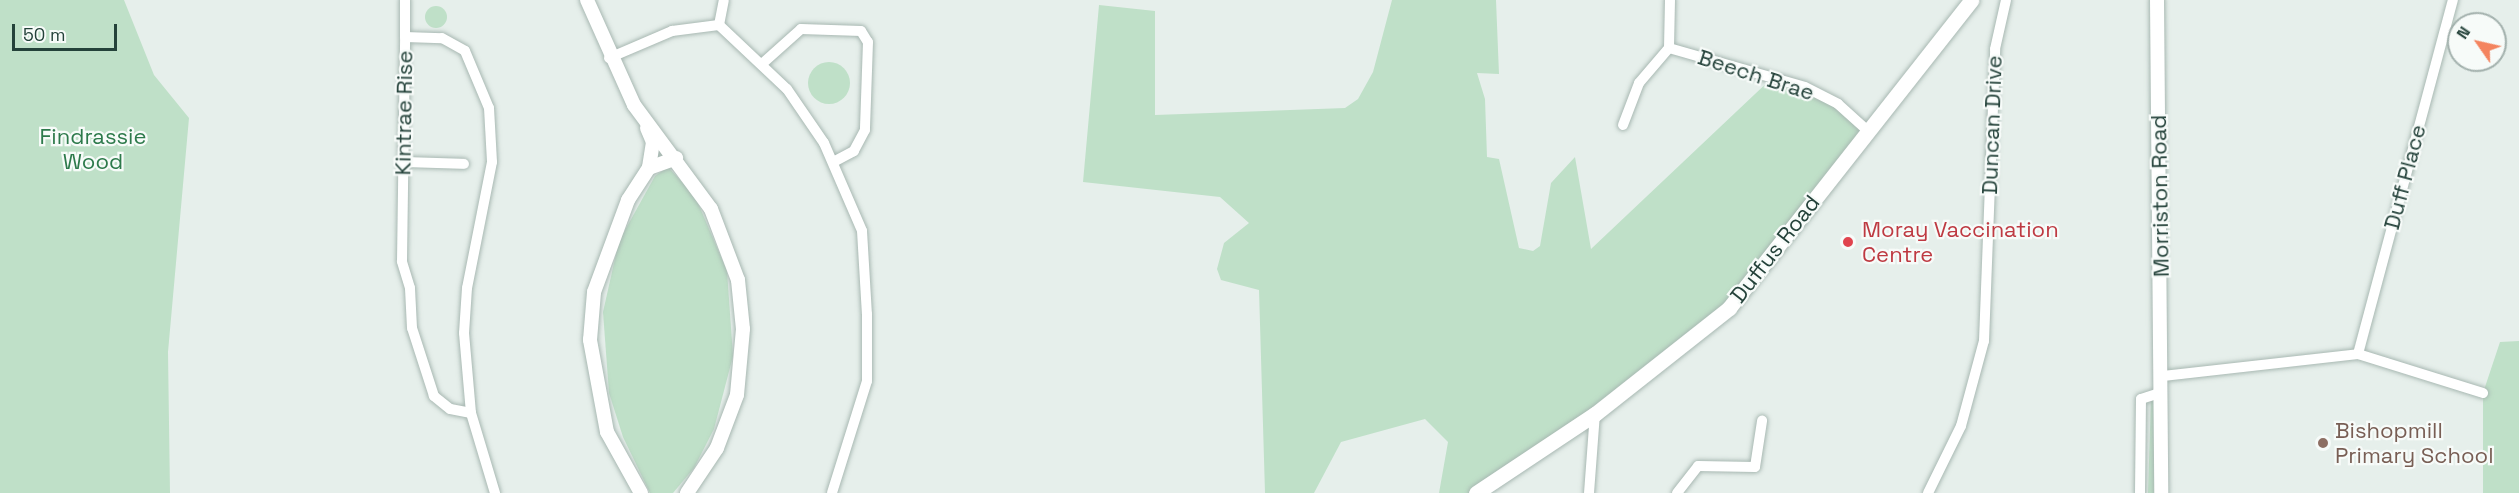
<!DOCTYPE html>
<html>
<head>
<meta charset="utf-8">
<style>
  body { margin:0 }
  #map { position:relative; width:2519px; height:493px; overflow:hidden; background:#e6efeb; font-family:"Space Grotesk",sans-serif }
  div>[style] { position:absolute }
  .green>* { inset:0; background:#bfe0c8 }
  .round { border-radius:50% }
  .roads { filter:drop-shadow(0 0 2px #a8b8b2) drop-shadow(0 0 2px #a8b8b2) }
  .minor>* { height:10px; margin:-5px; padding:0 5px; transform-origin:5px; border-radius:5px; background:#fff }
  .tertiary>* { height:14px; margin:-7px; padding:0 7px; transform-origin:7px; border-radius:7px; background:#fff }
  .secondary>* { height:15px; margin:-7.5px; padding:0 7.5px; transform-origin:7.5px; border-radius:7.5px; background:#fff }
  .dots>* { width:16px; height:16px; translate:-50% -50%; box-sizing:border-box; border:3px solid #f7fbf9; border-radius:50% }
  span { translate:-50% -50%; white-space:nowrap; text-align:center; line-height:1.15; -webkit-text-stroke:4.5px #f7fbf9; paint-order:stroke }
  .street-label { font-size:22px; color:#24423a }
  .park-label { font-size:22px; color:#2d7a4b }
  .health-label { font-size:22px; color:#be3a42 }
  .left { translate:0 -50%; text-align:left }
  .education-label { font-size:22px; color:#785e54 }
  .north { position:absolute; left:2447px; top:12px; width:60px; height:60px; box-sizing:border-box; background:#f7fbf9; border:2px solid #a3b1ad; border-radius:50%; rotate:304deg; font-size:16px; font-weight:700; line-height:24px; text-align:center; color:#24423a }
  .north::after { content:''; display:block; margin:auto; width:21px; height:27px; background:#f4845f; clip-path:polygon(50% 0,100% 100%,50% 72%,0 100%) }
  .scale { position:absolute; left:12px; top:24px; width:105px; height:27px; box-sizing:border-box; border:3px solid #24423a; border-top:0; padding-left:8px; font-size:18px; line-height:21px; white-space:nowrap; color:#24423a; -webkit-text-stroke:4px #f7fbf9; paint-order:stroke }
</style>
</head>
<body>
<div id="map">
  <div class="green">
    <i style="clip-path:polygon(0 0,124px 0,154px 75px,189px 118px,168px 352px,170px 493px,0 493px)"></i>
    <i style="clip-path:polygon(1392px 0,1496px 0,1499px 74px,1477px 73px,1485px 99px,1487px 157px,1499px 159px,1519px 248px,1533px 251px,1540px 246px,1551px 183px,1575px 157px,1591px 249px,1773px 77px,1805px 87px,1867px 130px,1729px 308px,1476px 493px,1439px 493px,1448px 442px,1425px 419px,1341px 442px,1314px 493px,1265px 493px,1259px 290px,1221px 280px,1217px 269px,1224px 243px,1249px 223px,1220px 197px,1083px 182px,1099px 5px,1155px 11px,1155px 115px,1345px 108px,1358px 99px,1373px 72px)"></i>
    <i class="round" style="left:425px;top:6px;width:22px;height:22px"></i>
    <i class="round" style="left:808px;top:62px;width:42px;height:42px"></i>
    <i style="clip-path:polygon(668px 167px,695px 196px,727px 271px,733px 356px,714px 429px,694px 468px,673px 493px,650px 493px,623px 437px,609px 393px,603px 312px,619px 241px,655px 176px)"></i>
    <i style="clip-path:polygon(2519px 341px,2519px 493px,2483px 493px,2483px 393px,2500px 342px)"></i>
    <i style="clip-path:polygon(2151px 399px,2156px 401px,2154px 493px,2148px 493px)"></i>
  </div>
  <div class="roads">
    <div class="minor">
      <i style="left:405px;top:0;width:37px;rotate:90deg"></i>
      <i style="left:1670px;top:0;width:48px;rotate:91.2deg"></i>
      <i style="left:1669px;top:48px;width:141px;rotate:16deg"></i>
      <i style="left:1805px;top:87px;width:37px;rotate:27deg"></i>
      <i style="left:1838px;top:104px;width:39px;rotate:42deg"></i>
      <i style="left:719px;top:25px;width:25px;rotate:-79deg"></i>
      <i style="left:609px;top:58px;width:69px;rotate:-23.2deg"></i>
      <i style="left:672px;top:31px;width:47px;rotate:-7.3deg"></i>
      <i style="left:719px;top:25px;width:93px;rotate:43.3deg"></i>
      <i style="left:787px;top:89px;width:65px;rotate:55.6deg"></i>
      <i style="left:824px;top:143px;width:96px;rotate:66.6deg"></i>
      <i style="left:862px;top:231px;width:83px;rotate:86.6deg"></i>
      <i style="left:867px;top:314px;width:67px;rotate:90deg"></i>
      <i style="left:867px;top:381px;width:117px;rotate:107.4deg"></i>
      <i style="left:763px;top:63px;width:51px;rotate:-41.8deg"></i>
      <i style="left:801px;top:29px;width:60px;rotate:1.9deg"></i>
      <i style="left:861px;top:31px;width:13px;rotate:58deg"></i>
      <i style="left:868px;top:42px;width:88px;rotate:92deg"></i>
      <i style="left:865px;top:130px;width:24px;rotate:118deg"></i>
      <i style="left:854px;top:151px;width:24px;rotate:152deg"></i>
      <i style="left:1623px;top:125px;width:45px;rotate:-69.1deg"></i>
      <i style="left:1639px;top:83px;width:46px;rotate:-49.4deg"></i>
      <i style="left:402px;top:162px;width:62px;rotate:1.8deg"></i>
      <i style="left:2358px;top:354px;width:367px;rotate:-75deg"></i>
      <i style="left:2163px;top:376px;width:196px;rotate:-6.4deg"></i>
      <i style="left:2358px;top:354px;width:131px;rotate:17.3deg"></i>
      <i style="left:471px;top:413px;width:21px;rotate:-169deg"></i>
      <i style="left:450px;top:409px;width:21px;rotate:-141deg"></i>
      <i style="left:434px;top:396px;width:71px;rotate:-107.9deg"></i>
      <i style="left:412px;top:328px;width:40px;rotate:-92.9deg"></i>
      <i style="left:410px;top:288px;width:28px;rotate:-107deg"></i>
      <i style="left:402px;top:261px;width:224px;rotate:-89.2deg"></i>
      <i style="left:405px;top:37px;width:37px;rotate:2deg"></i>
      <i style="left:442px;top:38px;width:26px;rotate:29deg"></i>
      <i style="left:465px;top:51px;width:62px;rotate:67.2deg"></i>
      <i style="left:489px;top:108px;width:54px;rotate:86.8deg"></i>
      <i style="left:492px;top:162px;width:128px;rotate:101.2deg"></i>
      <i style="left:467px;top:288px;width:45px;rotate:93.8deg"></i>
      <i style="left:464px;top:333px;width:80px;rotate:85deg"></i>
      <i style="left:471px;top:413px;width:84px;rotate:73.3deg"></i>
      <i style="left:1589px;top:493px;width:79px;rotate:-85.7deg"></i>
      <i style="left:1677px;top:493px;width:34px;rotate:-52deg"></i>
      <i style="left:1698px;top:466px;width:57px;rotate:1deg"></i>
      <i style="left:1755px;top:467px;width:47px;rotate:-81.3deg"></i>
      <i style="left:1928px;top:493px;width:75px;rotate:-63.8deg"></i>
      <i style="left:1961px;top:426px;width:88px;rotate:-74.9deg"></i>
      <i style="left:1984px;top:341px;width:292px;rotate:-87.8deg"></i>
      <i style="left:1995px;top:49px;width:50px;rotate:-77.3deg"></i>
      <i style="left:2140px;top:493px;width:94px;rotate:-89.4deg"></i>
      <i style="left:2141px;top:399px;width:22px;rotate:-18deg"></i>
    </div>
    <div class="tertiary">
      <i style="left:587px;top:0;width:115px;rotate:65.9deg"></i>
      <i style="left:634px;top:105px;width:129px;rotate:53.5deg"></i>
      <i style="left:711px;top:209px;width:76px;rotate:69.2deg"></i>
      <i style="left:738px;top:280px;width:49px;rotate:84.2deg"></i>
      <i style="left:743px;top:329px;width:66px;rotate:95.2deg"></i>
      <i style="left:737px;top:395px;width:57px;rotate:110.7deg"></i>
      <i style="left:717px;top:448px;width:54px;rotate:123.7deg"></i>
      <i style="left:2157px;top:0;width:493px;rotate:89.5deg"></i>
      <i style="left:647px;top:128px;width:15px;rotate:67deg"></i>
      <i style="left:653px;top:142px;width:26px;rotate:99deg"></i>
      <i style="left:641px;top:493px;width:70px;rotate:-119.1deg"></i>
      <i style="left:607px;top:432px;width:94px;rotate:-100.5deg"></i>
      <i style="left:590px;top:340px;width:48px;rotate:-85.2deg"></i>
      <i style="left:594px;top:292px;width:98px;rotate:-69.7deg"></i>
      <i style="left:628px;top:200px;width:38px;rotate:-57deg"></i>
      <i style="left:649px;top:168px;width:29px;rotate:-20deg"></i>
    </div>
    <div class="secondary">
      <i style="left:1476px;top:493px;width:143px;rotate:-33.6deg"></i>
      <i style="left:1595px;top:414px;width:171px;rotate:-38.3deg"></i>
      <i style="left:1729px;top:308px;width:392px;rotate:-51.8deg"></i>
    </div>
  </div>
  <div class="dots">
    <i style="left:1848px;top:242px;background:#e0444e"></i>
    <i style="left:2323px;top:443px;background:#8d6e63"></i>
  </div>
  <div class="street-label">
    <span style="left:1756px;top:75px;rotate:18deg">Beech Brae</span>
    <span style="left:404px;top:113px;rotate:-89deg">Kintrae Rise</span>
    <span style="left:1992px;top:125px;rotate:-88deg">Duncan Drive</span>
    <span style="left:2405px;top:177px;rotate:-75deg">Duff Place</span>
    <span style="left:2160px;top:196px;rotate:-91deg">Morriston Road</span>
    <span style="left:1775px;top:249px;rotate:-52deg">Duffus Road</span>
  </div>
  <div class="park-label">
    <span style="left:93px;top:149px">Findrassie<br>Wood</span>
  </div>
  <div class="health-label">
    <span class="left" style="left:1862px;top:242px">Moray Vaccination<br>Centre</span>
  </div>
  <div class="education-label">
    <span class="left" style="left:2335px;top:443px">Bishopmill<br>Primary School</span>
  </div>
  <div class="north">N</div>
  <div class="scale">50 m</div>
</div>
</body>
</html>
